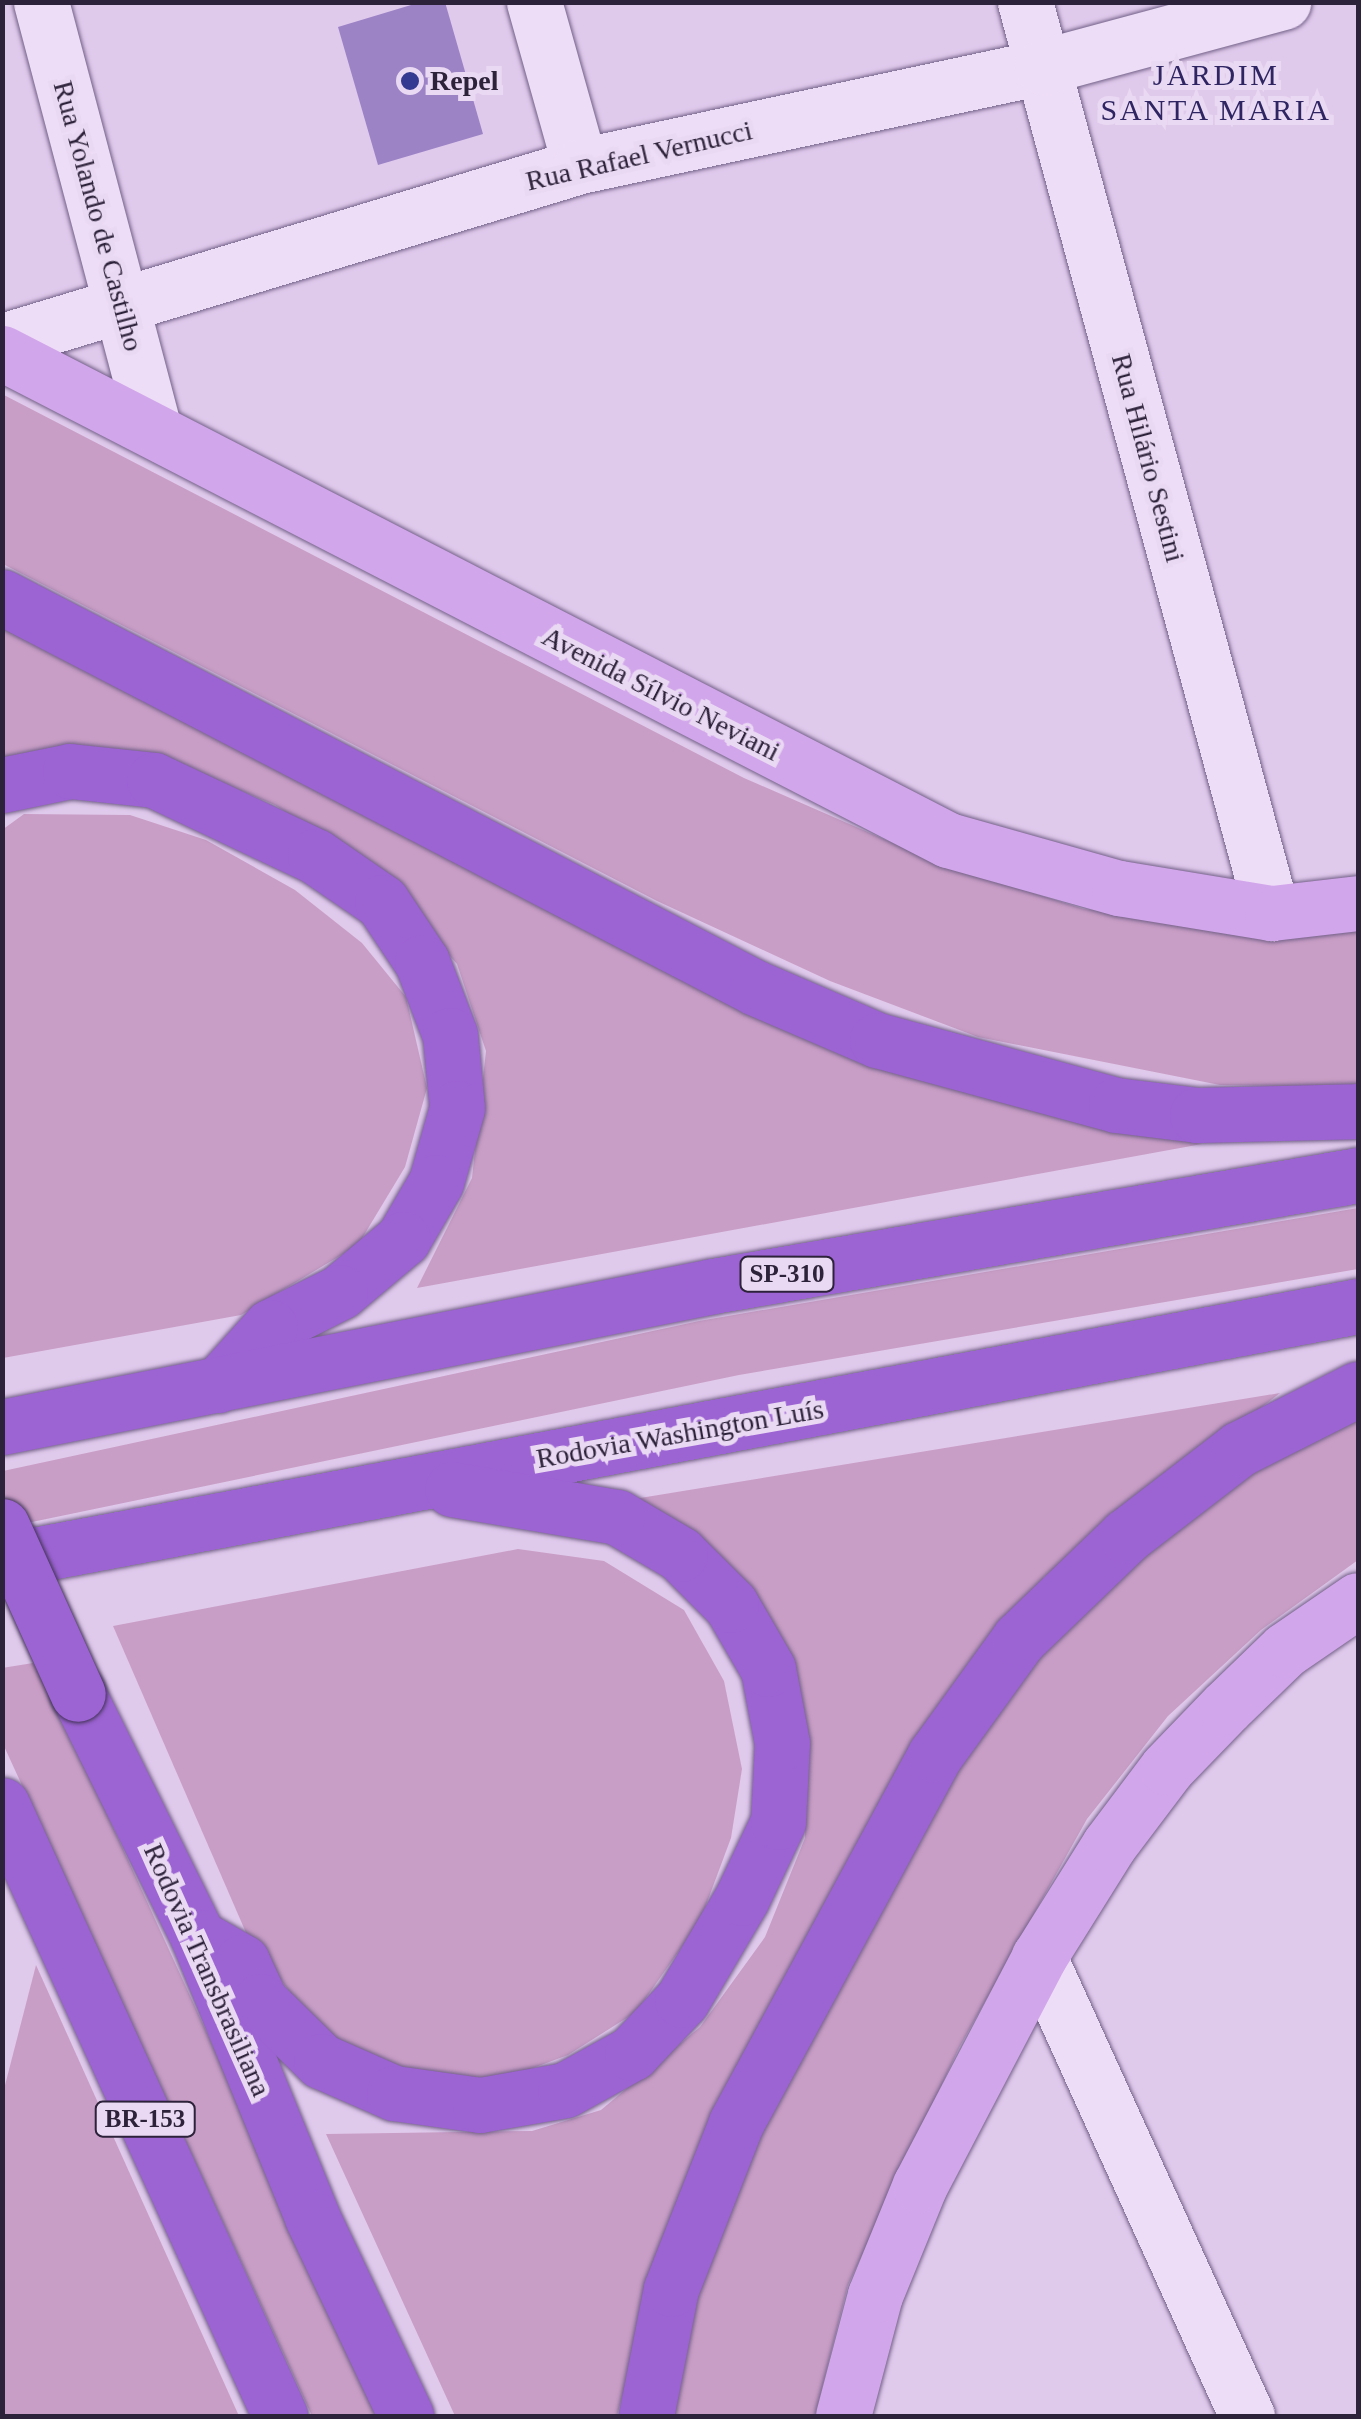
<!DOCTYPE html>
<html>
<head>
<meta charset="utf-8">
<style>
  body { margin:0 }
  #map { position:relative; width:1361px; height:2419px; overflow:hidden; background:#e0caec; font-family:Georgia,serif }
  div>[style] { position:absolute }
  .green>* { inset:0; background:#c99ec6 }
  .building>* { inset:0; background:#9c83c6 }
  .roads { filter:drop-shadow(0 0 2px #726087) drop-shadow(0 0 2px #726087) }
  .minor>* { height:55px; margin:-27.5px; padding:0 27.5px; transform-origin:27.5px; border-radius:27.5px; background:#eeddf7 }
  .major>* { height:55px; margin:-27.5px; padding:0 27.5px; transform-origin:27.5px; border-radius:27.5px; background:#d2a6eb }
  .highway>* { height:55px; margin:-27.5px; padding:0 27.5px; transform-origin:27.5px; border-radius:27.5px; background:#9c63d3 }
  .bridges { filter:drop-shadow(0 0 2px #413355) drop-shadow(0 0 2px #413355) }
  .highway-bridge>* { height:55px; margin:-27.5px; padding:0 27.5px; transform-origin:27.5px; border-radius:27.5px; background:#9c63d3 }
  .dots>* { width:28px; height:28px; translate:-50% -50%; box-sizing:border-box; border:5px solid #ead9f3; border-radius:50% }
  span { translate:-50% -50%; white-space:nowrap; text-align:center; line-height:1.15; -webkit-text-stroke:10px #ead9f3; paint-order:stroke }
  .shield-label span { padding:2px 8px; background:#ead9f3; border:2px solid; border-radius:8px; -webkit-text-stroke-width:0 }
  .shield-label { font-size:25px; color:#2c2239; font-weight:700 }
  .poi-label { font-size:28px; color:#2c2239; font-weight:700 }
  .left { translate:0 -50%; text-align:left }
  .street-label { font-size:28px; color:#2c2239 }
  .neighbourhood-label { font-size:30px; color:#2e2562; letter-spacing:2.5px }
  .frame { position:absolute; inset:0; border:5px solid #2c2239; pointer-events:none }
</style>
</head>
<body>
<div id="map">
  <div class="green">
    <i style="clip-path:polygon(2px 394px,744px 778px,943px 865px,1084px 909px,1266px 932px,1358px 924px,1358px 1087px,1220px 1085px,978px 1037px,830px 981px,657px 901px,3px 564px)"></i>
    <i style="clip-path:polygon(2px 628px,732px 1003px,919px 1080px,1202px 1144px,417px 1288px,472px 1178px,486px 1051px,457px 964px,378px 874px,275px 805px,177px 764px,3px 769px)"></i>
    <i style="clip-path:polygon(24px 814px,130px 815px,206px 840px,295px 890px,362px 943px,406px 997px,427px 1088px,405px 1167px,358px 1245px,241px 1315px,3px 1358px,2px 830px)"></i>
    <i style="clip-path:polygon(1358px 1208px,1358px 1269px,739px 1375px,3px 1528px,3px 1471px,699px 1321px)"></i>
    <i style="clip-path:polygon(1280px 1393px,1044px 1577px,669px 2222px,617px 2416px,455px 2416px,326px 2134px,532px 2131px,601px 2110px,700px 2027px,765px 1937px,805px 1838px,805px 1715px,768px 1614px,716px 1552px,634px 1499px)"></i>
    <i style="clip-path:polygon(1358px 1408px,1358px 1560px,1261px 1630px,1168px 1716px,1087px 1819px,959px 2048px,848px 2285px,815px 2416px,664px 2416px,686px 2308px,748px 2141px,945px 1764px,1136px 1544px)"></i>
    <i style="clip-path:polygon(518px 1549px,604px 1561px,684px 1610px,724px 1681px,742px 1769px,731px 1838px,700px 1921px,636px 2012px,568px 2055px,503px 2079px,415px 2075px,323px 2036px,247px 1935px,113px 1626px)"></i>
    <i style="clip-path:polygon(33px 1663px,102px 1803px,382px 2416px,312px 2416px,3px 1744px,2px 1668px)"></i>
    <i style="clip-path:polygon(36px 1965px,239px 2416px,3px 2416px,3px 2093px)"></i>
  </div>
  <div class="building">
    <i style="clip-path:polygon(421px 2px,445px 2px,483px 134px,378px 165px,338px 27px)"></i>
  </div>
  <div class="roads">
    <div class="minor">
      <i style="left:41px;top:2px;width:443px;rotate:75.2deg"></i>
      <i style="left:534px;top:2px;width:170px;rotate:74.3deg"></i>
      <i style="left:1025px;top:2px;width:944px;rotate:74.83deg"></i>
      <i style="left:2px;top:341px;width:604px;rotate:-16.84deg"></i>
      <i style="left:580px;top:166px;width:472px;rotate:-12.1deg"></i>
      <i style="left:1042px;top:67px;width:250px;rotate:-15.1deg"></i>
      <i style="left:1039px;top:1957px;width:504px;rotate:65.62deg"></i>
    </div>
    <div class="major">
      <i style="left:2px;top:353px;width:1064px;rotate:27.24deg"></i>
      <i style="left:948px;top:840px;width:178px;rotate:15.7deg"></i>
      <i style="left:1119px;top:888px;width:155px;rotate:9.3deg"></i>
      <i style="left:1272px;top:913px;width:87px;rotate:-6.6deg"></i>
      <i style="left:843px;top:2416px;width:125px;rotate:-75.2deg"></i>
      <i style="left:875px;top:2295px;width:119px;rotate:-67.8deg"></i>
      <i style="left:920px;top:2185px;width:257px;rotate:-62.4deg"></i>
      <i style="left:1039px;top:1957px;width:132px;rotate:-58deg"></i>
      <i style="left:1109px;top:1845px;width:96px;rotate:-53deg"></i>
      <i style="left:1167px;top:1768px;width:85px;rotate:-46deg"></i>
      <i style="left:1226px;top:1707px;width:82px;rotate:-44deg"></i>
      <i style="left:1285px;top:1650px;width:88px;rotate:-34.4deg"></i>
    </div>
    <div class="highway">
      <i style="left:2px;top:597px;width:849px;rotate:27.41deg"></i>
      <i style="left:756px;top:988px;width:132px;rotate:23.3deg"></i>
      <i style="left:877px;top:1040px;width:248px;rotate:15.2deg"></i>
      <i style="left:1116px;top:1105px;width:82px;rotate:7deg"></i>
      <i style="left:1197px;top:1115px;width:161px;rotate:-1.4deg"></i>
      <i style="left:2px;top:785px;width:69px;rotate:-11.6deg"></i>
      <i style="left:70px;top:771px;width:84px;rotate:6.1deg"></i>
      <i style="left:154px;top:780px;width:178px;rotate:25.3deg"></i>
      <i style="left:315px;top:856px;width:81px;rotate:34.5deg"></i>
      <i style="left:382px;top:902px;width:72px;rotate:56.3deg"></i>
      <i style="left:422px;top:962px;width:78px;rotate:69deg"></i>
      <i style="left:450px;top:1035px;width:73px;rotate:84.5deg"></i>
      <i style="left:457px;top:1108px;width:77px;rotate:105.8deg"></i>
      <i style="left:436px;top:1182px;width:66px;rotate:120.1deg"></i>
      <i style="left:403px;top:1239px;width:82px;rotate:139.9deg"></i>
      <i style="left:340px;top:1292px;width:78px;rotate:153.4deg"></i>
      <i style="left:270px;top:1327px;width:78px;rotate:131.9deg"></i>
      <i style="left:2px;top:1427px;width:725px;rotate:-11.22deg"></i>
      <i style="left:713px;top:1286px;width:654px;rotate:-9.76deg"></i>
      <i style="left:2px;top:1561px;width:1380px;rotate:-10.65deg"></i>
      <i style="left:78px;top:1694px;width:271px;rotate:63.7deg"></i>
      <i style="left:198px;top:1937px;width:302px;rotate:67.8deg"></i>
      <i style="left:312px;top:2217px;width:220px;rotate:64.7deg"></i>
      <i style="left:2px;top:1805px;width:671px;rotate:65.53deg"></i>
      <i style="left:198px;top:1937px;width:51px;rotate:29.6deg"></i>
      <i style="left:242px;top:1962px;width:43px;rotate:65.2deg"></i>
      <i style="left:260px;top:2001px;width:86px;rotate:44.5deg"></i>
      <i style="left:321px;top:2061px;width:80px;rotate:23.7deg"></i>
      <i style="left:394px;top:2093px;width:87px;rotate:7.9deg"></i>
      <i style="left:480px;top:2105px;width:86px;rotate:-10deg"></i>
      <i style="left:565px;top:2090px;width:77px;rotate:-28.9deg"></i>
      <i style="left:632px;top:2053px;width:73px;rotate:-46.7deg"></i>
      <i style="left:682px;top:2000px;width:118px;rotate:-59.5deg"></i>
      <i style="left:742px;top:1898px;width:84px;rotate:-64.7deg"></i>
      <i style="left:778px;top:1822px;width:79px;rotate:-87.1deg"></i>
      <i style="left:782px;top:1743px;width:75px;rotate:-100.7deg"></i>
      <i style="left:768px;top:1669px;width:74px;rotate:-120deg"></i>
      <i style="left:731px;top:1605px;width:72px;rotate:-135deg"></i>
      <i style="left:680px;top:1554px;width:73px;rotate:-149.6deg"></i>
      <i style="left:617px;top:1517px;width:167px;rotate:-170.4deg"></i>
      <i style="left:646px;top:2416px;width:129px;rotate:-78.9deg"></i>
      <i style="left:671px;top:2289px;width:178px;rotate:-68.6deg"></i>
      <i style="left:736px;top:2123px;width:418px;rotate:-61.6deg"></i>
      <i style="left:935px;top:1755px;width:143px;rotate:-54.1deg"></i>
      <i style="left:1019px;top:1639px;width:149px;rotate:-43.9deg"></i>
      <i style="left:1126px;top:1536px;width:143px;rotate:-37.6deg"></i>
      <i style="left:1239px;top:1449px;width:133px;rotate:-26.8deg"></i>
    </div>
  </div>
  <div class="bridges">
    <div class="highway-bridge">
      <i style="left:2px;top:1526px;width:184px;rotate:65.7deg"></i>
    </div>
  </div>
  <div class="dots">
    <i style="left:410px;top:81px;background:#343a91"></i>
  </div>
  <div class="shield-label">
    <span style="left:787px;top:1274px">SP-310</span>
    <span style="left:145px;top:2119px">BR-153</span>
  </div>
  <div class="poi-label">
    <span class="left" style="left:430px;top:81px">Repel</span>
  </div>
  <div class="street-label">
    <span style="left:639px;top:156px;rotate:-13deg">Rua Rafael Vernucci</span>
    <span style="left:98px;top:216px;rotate:75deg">Rua Yolando de Castilho</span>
    <span style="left:1148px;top:458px;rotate:75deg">Rua Hilário Sestini</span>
    <span style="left:661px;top:694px;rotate:27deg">Avenida Sílvio Neviani</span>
    <span style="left:680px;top:1434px;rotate:-10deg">Rodovia Washington Luís</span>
    <span style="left:207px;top:1970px;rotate:66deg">Rodovia Transbrasiliana</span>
  </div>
  <div class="neighbourhood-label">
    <span style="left:1216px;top:92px">JARDIM<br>SANTA MARIA</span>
  </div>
  <div class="frame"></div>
</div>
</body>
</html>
